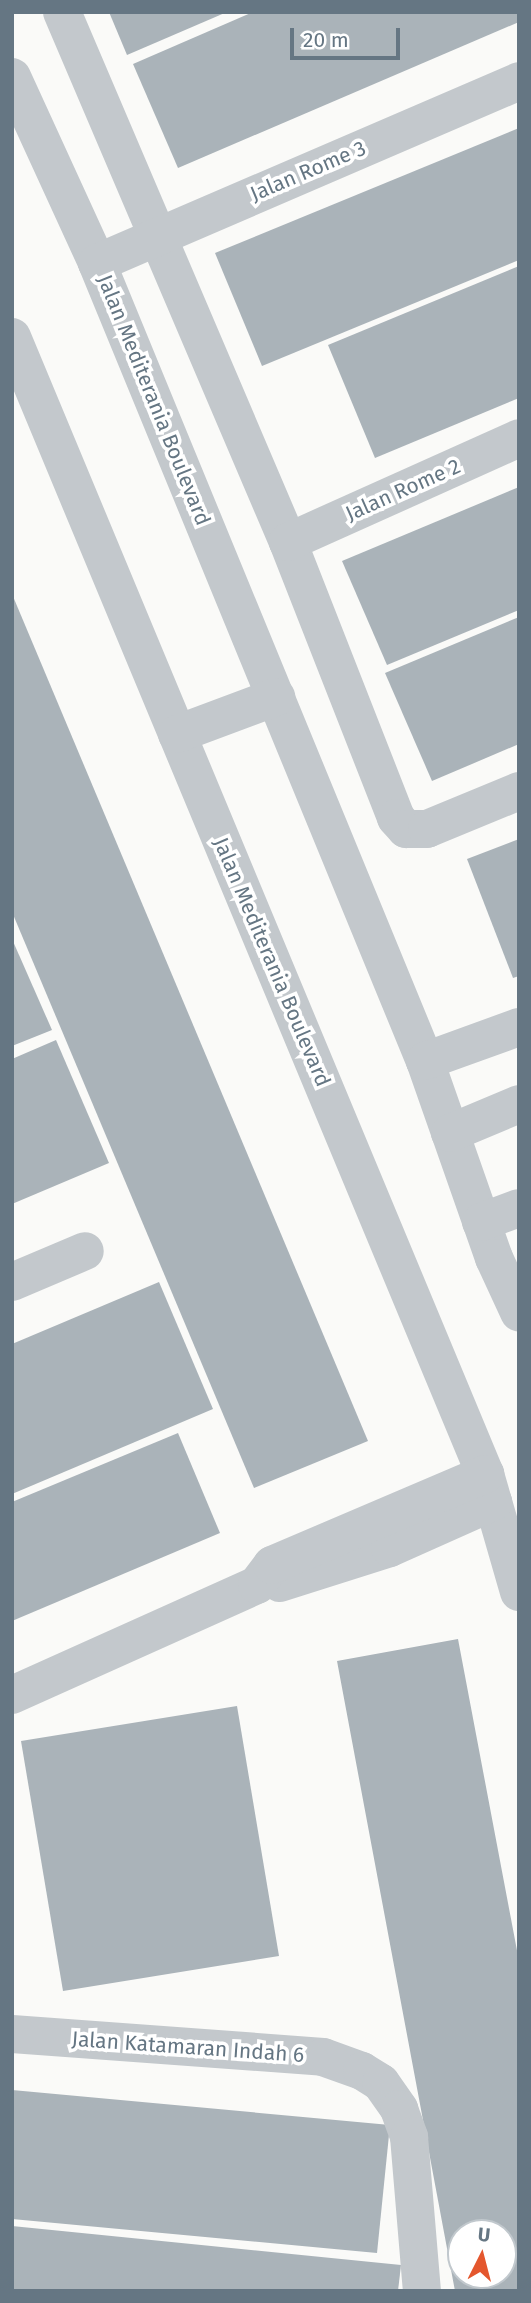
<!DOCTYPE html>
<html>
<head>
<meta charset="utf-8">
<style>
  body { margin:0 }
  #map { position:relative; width:531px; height:2303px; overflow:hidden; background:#fafaf8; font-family:"Fira Sans",sans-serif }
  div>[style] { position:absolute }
  .building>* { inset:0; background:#aab3b9 }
  .minor>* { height:38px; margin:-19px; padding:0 19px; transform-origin:19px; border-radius:19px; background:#c3c8cc }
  span { translate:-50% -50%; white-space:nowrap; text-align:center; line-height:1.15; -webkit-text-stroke:7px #fff; paint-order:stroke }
  .street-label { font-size:21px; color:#657683 }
  .frame { position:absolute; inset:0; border:14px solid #657683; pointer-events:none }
  .north { position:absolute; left:447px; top:2219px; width:70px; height:70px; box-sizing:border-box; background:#fff; border:2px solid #c1c8cd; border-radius:50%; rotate:6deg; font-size:19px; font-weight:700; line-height:28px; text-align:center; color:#657683 }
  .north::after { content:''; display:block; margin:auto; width:24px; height:32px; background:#e4572e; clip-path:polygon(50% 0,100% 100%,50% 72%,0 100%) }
  .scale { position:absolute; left:290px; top:28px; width:110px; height:32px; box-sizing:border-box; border:4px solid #657683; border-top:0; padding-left:9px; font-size:21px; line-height:24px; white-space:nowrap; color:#657683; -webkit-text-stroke:5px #fff; paint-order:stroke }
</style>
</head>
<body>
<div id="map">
  <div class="building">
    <i style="clip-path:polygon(109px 12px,227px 12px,127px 55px)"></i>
    <i style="clip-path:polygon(253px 12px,519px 12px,519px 22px,178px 168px,133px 64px)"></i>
    <i style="clip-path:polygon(519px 128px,519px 260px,262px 366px,215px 253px)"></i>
    <i style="clip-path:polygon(519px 266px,519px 398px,375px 458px,328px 345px)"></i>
    <i style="clip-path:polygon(519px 487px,519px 610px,387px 665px,342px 561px)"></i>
    <i style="clip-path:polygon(12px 594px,368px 1441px,254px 1488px,12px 912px)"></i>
    <i style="clip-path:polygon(519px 617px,519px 744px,432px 781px,385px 673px)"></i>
    <i style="clip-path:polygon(519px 839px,519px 976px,513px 978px,467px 859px)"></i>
    <i style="clip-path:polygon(12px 939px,52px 1030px,12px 1046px)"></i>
    <i style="clip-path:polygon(56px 1040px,109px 1163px,12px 1204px,12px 1059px)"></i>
    <i style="clip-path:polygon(159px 1282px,213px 1409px,12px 1494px,12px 1344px)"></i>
    <i style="clip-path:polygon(178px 1433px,220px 1533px,12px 1621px,12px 1502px)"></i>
    <i style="clip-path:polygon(evenodd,458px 1639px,519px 1961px,519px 2291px,455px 2291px,337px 1661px,458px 1639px,461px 2233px,503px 2233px,503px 2275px,461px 2275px,461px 2233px)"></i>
    <i style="clip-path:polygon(237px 1706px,279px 1956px,63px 1991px,21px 1741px)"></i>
    <i style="clip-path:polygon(12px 2090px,390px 2125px,377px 2253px,12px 2219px)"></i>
    <i style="clip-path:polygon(12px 2226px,401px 2265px,398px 2291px,12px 2291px)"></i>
  </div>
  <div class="minor">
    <i style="left:62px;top:12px;width:576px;rotate:66.91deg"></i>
    <i style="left:288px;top:542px;width:296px;rotate:68.6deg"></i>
    <i style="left:396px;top:818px;width:15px;rotate:48deg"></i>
    <i style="left:406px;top:829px;width:21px"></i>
    <i style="left:427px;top:829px;width:100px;rotate:-22.4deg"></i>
    <i style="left:12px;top:77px;width:205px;rotate:65.4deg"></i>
    <i style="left:97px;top:263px;width:863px;rotate:67.66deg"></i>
    <i style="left:425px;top:1061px;width:209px;rotate:70.7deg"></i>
    <i style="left:494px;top:1258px;width:60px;rotate:65.2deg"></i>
    <i style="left:97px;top:263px;width:460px;rotate:-23.3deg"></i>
    <i style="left:12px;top:337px;width:1231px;rotate:67.41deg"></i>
    <i style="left:485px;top:1474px;width:123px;rotate:73.9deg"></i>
    <i style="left:288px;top:542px;width:253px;rotate:-24.2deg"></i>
    <i style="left:177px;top:734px;width:106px;rotate:-20.5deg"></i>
    <i style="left:425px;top:1061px;width:100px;rotate:-19.9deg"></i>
    <i style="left:450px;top:1133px;width:75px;rotate:-22.8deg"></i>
    <i style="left:481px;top:1222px;width:40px;rotate:-20.2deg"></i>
    <i style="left:12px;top:1282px;width:79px;rotate:-23deg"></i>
    <i style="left:280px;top:1583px;width:115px;rotate:-17.7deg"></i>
    <i style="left:390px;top:1548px;width:113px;rotate:-24.1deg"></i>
    <i style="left:12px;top:1695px;width:269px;rotate:-24.2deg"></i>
    <i style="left:257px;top:1585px;width:25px;rotate:-53deg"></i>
    <i style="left:272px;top:1565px;width:232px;rotate:-23.1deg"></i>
    <i style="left:12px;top:2034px;width:312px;rotate:4.2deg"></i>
    <i style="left:323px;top:2057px;width:41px;rotate:19.7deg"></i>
    <i style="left:362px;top:2071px;width:22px;rotate:32deg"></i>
    <i style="left:381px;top:2083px;width:32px;rotate:55deg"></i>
    <i style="left:399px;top:2109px;width:30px;rotate:70deg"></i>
    <i style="left:409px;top:2137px;width:155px;rotate:85.2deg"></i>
  </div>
  <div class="street-label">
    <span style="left:308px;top:171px;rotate:-23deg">Jalan Rome 3</span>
    <span style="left:154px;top:400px;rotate:68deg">Jalan Mediterania Boulevard</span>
    <span style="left:403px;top:490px;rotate:-24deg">Jalan Rome 2</span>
    <span style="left:272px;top:962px;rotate:67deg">Jalan Mediterania Boulevard</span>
    <span style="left:188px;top:2047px;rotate:4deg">Jalan Katamaran Indah 6</span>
  </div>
  <div class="frame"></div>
  <div class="north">U</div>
  <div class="scale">20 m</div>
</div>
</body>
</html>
